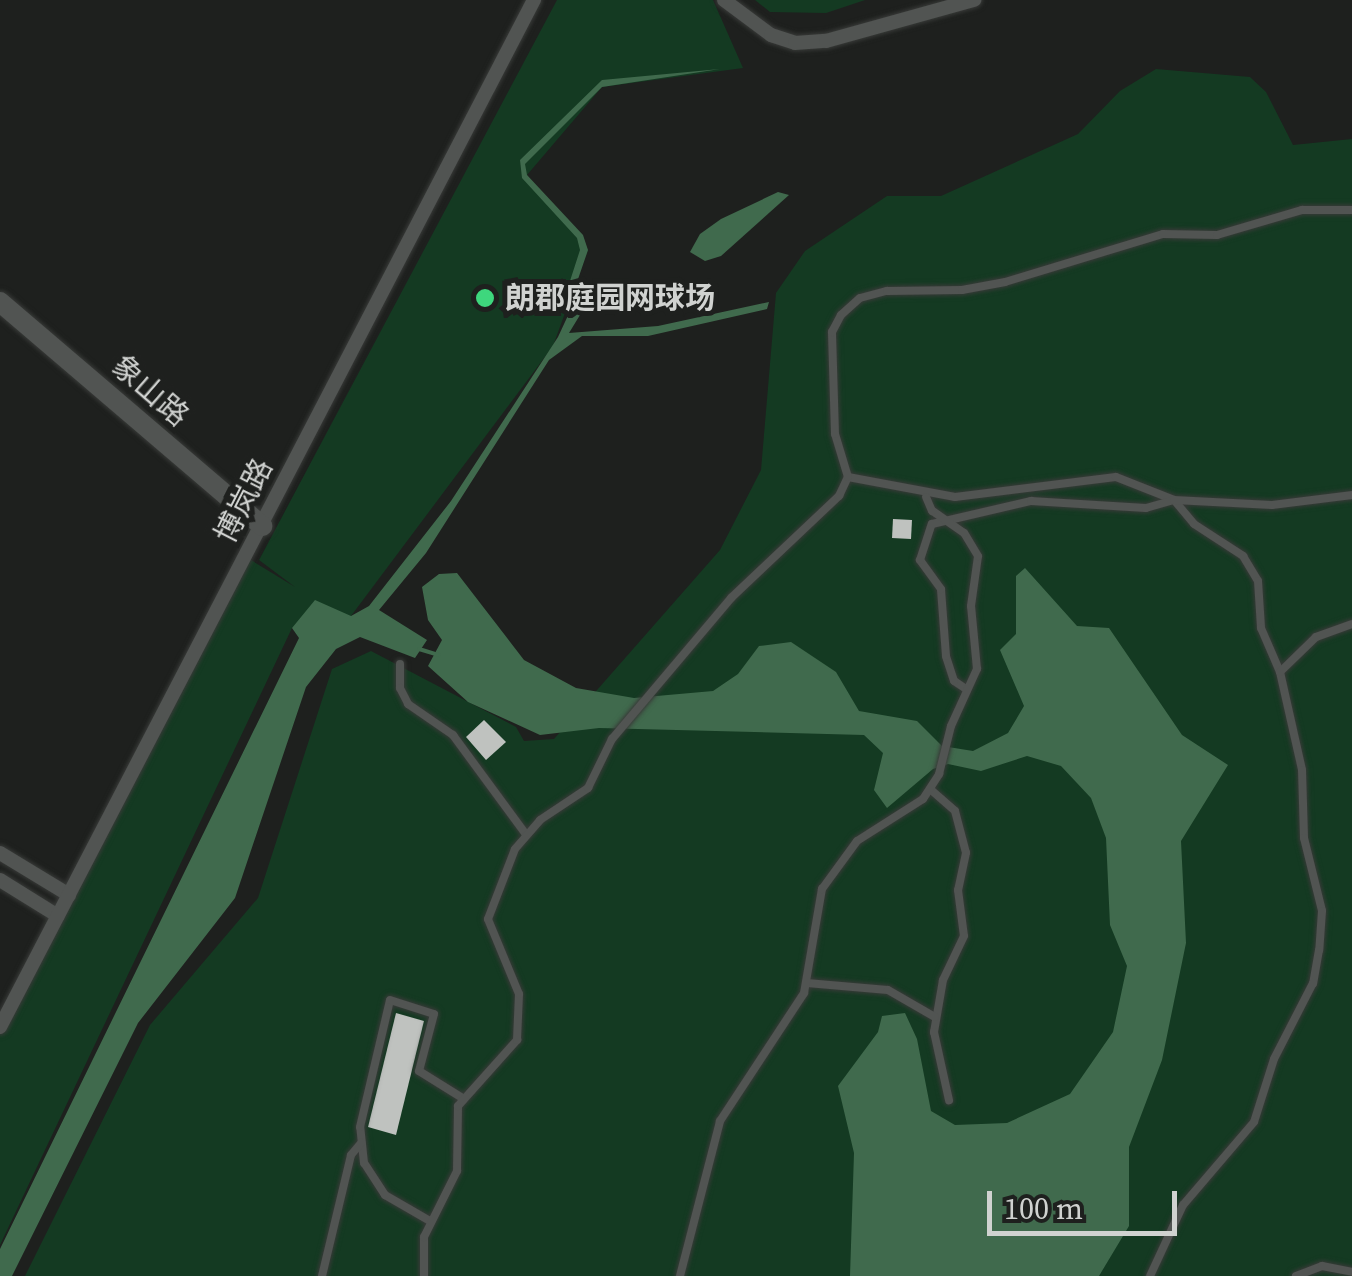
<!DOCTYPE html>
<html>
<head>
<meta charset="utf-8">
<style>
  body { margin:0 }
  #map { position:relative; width:1352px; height:1276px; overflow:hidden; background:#1e201e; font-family:"Source Serif 4","Noto Sans SC",serif }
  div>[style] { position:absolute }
  .green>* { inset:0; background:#143a22 }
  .water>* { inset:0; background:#406a4d }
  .stream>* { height:4px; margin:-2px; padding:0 2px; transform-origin:2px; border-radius:2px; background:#406a4d }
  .building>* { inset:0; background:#bfc2bf }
  .roads { filter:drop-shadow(0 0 2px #383a38) drop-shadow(0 0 2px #383a38) }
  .service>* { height:8px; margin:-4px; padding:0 4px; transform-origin:4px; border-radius:4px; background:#515452 }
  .minor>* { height:14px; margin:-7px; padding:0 7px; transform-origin:7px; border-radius:7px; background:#515452 }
  .secondary>* { height:20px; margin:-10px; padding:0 10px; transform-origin:10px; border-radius:10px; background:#515452 }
  .dots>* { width:28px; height:28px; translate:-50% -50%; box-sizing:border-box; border:5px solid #1e201e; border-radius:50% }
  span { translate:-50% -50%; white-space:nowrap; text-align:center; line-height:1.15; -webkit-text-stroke:10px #1e201e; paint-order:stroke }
  .poi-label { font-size:30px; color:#d0d2d0; font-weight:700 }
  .left { translate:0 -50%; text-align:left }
  .street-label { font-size:30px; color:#d0d2d0 }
  .scale { position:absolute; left:987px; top:1191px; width:190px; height:45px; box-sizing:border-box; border:5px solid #d0d2d0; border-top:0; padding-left:12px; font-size:30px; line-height:35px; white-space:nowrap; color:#d0d2d0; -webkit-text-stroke:8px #1e201e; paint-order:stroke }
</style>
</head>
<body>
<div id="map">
  <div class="green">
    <i style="clip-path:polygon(557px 0,713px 0,743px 68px,602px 87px,527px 175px,588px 250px,553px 346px,351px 616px,292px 628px,0 1245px,0 1027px,246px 557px,295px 587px,259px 560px)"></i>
    <i style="clip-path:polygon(755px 0,865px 0,826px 13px,770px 12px)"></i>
    <i style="clip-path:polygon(1156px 69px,1250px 77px,1266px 92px,1293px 145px,1352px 139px,1352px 1276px,25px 1276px,150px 1025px,258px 898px,332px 669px,371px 651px,516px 727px,524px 741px,554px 739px,720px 550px,761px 470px,776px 293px,805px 251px,887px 196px,941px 196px,1078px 134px,1120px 91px)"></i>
  </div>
  <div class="water">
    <i style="clip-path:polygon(720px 69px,602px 87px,525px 164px,527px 175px,583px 235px,588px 250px,576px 285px,580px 315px,569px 333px,658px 326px,769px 302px,767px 309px,648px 336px,582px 336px,549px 360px,426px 553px,379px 610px,427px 640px,415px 658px,360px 637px,336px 649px,306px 687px,235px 898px,138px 1023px,12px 1276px,0 1276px,0 1249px,299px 638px,292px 628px,315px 600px,351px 616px,369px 606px,451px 501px,558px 337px,571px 309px,569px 284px,580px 250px,577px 238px,522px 178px,520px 160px,602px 80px)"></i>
    <i style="clip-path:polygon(778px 192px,789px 195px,721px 256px,705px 261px,690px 252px,700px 234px,721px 219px)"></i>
    <i style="clip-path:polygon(1025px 568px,1077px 626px,1109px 628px,1182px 735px,1228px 765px,1181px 841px,1186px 943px,1162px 1060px,1129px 1147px,1129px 1226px,1099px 1276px,850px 1276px,854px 1153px,838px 1086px,878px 1032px,882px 1016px,905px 1013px,917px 1039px,931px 1111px,955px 1125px,1007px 1123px,1070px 1094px,1113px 1032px,1127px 966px,1110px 925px,1106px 838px,1091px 798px,1061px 766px,1027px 756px,981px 771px,948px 764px,933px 769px,887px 808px,874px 790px,883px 753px,864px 735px,599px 728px,540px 735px,468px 702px,428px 666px,442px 640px,428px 620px,422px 587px,439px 574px,457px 573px,524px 660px,576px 688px,634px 698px,713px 691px,738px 674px,759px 646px,791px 642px,836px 672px,859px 711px,917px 721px,942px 746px,973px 751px,1008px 733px,1024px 706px,1000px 650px,1016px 634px,1016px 576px)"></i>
  </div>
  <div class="stream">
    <i style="left:419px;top:649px;width:21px;rotate:17deg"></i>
  </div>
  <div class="building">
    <i style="clip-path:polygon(893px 519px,912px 520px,911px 539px,892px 538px)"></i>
    <i style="clip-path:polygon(484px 720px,506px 742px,486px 760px,466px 737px)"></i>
    <i style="clip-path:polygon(396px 1013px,424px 1021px,396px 1135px,368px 1127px)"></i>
  </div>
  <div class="roads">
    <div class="service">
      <i style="left:848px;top:477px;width:109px;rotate:10.6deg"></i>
      <i style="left:955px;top:497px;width:162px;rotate:-7.1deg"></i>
      <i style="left:1116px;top:477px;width:62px;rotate:21.6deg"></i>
      <i style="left:1174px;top:500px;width:31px;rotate:50deg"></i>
      <i style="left:1194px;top:524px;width:59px;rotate:33.1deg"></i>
      <i style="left:1243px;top:556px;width:29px;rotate:59deg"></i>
      <i style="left:1258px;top:581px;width:47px;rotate:86.3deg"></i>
      <i style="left:1261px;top:628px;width:48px;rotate:66.6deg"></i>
      <i style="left:1280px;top:672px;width:100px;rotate:77.3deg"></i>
      <i style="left:1302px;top:770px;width:68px;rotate:88.3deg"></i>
      <i style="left:1304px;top:838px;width:75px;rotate:76.1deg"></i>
      <i style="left:1322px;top:911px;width:39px;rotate:94deg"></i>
      <i style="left:1319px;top:950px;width:34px;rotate:100deg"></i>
      <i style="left:1313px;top:983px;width:85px;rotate:117.2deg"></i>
      <i style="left:1274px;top:1059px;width:66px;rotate:107.6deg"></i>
      <i style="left:1254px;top:1122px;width:109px;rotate:130.5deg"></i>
      <i style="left:1183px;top:1205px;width:78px;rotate:114.9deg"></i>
      <i style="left:400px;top:664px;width:24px;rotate:90deg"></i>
      <i style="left:400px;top:688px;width:18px;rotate:63deg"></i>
      <i style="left:408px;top:704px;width:55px;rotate:34.6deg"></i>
      <i style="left:453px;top:735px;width:122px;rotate:53.7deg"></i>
      <i style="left:1280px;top:672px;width:50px;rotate:-44.2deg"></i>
      <i style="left:1316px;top:637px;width:38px;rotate:-20deg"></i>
      <i style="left:966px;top:689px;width:14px;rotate:-146deg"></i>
      <i style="left:954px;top:681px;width:26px;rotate:-108deg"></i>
      <i style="left:946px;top:656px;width:67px;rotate:-94.3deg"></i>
      <i style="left:941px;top:589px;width:36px;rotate:-126deg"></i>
      <i style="left:920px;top:560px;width:38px;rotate:-72deg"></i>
      <i style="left:932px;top:524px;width:102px;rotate:-13.1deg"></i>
      <i style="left:1031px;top:501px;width:115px;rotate:3.5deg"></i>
      <i style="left:1146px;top:508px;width:29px;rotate:-16deg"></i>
      <i style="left:1174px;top:500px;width:98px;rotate:2.9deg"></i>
      <i style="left:1272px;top:505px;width:81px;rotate:-7.1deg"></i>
      <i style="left:930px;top:789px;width:33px;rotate:41deg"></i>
      <i style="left:955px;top:811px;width:43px;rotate:75.3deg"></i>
      <i style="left:966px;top:853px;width:38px;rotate:102deg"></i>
      <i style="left:958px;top:890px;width:46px;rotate:82.6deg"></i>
      <i style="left:964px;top:936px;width:49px;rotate:115.5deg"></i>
      <i style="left:943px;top:980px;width:53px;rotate:99.8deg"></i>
      <i style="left:934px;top:1032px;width:70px;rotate:77.6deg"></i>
      <i style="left:807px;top:983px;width:81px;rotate:4.9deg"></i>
      <i style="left:888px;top:990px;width:54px;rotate:29.9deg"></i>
      <i style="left:430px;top:1221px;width:52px;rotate:-150deg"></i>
      <i style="left:385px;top:1195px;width:38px;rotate:-123deg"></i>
      <i style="left:364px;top:1163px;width:36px;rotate:-96deg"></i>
      <i style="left:360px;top:1127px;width:130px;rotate:-76.7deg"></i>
      <i style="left:390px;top:1000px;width:46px;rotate:17.7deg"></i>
      <i style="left:434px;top:1014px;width:59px;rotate:104.7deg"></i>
      <i style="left:419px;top:1071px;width:53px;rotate:31.9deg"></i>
      <i style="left:322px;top:1276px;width:124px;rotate:-76.5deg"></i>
      <i style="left:351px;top:1155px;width:16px;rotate:-50deg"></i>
      <i style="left:424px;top:1276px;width:39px;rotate:-90deg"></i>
      <i style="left:424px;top:1237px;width:74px;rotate:-63.4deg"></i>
      <i style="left:457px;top:1171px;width:65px;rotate:-89.1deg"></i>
      <i style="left:458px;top:1106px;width:89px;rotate:-48.2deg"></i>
      <i style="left:517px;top:1040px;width:46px;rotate:-87.5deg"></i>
      <i style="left:519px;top:994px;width:81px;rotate:-112.5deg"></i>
      <i style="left:488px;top:919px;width:75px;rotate:-68.9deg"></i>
      <i style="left:515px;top:849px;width:38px;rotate:-49deg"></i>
      <i style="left:540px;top:820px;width:58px;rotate:-33.7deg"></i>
      <i style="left:588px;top:788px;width:55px;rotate:-63.9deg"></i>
      <i style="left:612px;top:739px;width:185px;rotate:-49.8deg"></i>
      <i style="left:731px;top:598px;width:149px;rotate:-43.4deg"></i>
      <i style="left:839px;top:496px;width:21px;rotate:-65deg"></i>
      <i style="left:848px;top:477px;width:45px;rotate:-106.8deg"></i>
      <i style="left:835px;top:434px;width:102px;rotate:-91.7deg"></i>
      <i style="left:832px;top:332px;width:19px;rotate:-62deg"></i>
      <i style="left:841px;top:315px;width:25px;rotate:-42deg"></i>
      <i style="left:860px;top:298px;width:28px;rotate:-15deg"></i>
      <i style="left:887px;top:291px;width:75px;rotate:-0.8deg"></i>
      <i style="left:962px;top:290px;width:44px;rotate:-10.5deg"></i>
      <i style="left:1005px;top:282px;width:165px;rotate:-16.9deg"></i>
      <i style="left:1163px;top:234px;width:54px;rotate:1.1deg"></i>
      <i style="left:1217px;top:235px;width:89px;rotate:-16.4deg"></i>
      <i style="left:1302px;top:210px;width:50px"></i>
      <i style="left:680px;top:1276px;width:160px;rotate:-75.5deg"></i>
      <i style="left:720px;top:1121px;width:153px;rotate:-56.7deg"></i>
      <i style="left:804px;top:993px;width:106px;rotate:-80.2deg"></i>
      <i style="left:822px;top:889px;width:59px;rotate:-53.9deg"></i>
      <i style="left:857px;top:841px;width:78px;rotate:-32.5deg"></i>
      <i style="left:923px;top:799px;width:30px;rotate:-57deg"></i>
      <i style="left:939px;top:774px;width:49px;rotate:-76deg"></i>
      <i style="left:951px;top:726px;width:63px;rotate:-65.5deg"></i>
      <i style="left:977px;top:669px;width:63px;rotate:-95.4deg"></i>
      <i style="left:971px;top:606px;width:50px;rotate:-82deg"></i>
      <i style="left:978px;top:556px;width:27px;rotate:-121deg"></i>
      <i style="left:964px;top:533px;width:39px;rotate:-145deg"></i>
      <i style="left:932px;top:511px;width:15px;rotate:-113deg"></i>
      <i style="left:1296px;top:1276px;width:28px;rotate:-21deg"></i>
      <i style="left:1322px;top:1266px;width:31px;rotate:11deg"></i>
    </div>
    <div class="minor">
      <i style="left:724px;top:0;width:59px;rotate:36.7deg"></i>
      <i style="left:771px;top:35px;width:25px;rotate:18deg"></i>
      <i style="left:795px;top:43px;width:31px;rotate:-4deg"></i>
      <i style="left:826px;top:41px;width:154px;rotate:-15.5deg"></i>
      <i style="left:0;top:853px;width:81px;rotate:31.3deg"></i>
      <i style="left:0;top:880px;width:68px;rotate:31.8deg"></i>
      <i style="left:0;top:1027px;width:1158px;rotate:-62.53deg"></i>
    </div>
    <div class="secondary">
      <i style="left:0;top:302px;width:345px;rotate:40.5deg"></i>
    </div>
  </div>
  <div class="dots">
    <i style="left:485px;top:298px;background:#3ed77d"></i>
  </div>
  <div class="poi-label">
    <span class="left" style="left:505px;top:298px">朗郡庭园网球场</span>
  </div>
  <div class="street-label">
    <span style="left:150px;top:391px;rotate:41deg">象山路</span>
    <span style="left:244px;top:501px;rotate:-63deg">博岚路</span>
  </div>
  <div class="scale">100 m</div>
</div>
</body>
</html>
